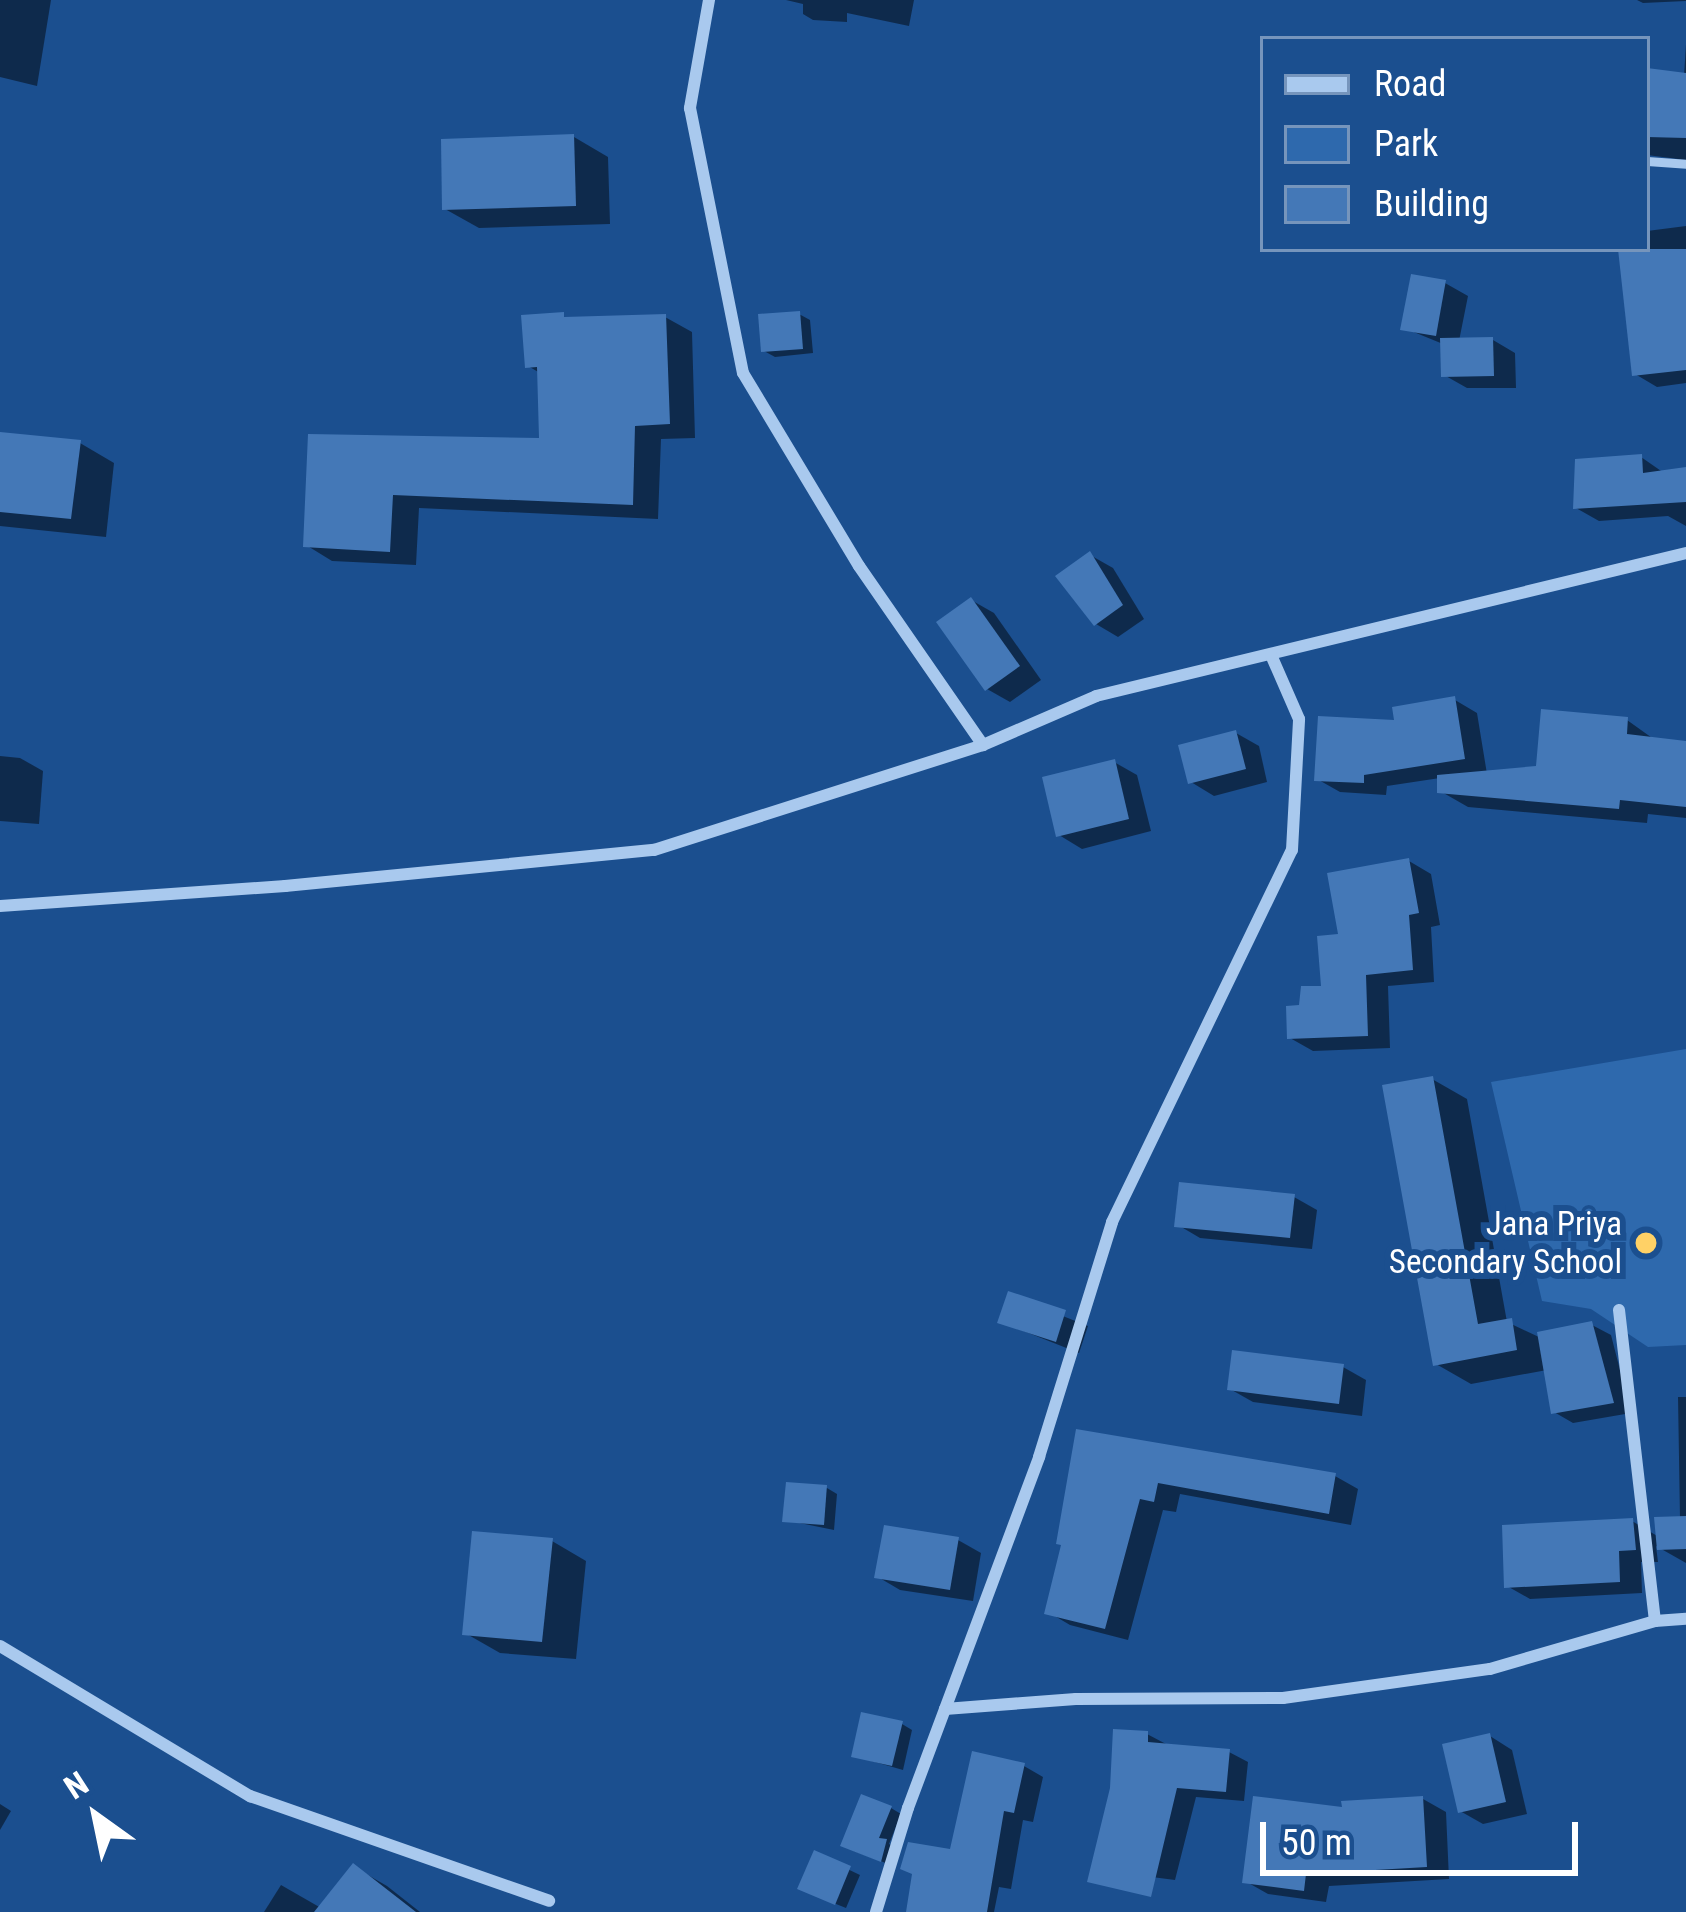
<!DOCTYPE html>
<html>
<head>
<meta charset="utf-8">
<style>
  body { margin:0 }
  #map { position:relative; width:1686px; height:1912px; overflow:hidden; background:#1b4f8f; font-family:"Roboto Condensed",sans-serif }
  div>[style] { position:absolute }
  .green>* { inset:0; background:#2e69ad }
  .shadow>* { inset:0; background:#0007 }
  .building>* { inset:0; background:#4478b7 }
  .lane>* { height:9px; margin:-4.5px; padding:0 4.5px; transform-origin:4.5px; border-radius:4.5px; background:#a9c9ee }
  .street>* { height:12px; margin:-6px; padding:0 6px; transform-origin:6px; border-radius:6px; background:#a9c9ee }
  .dots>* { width:33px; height:33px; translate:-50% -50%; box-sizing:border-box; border:6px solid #1b4f8f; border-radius:50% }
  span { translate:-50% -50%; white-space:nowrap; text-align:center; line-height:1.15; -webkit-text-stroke:12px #1b4f8f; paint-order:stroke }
  .poi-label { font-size:33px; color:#fff }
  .right { translate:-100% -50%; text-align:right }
  .legend { position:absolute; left:1260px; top:36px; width:390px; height:216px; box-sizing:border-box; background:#1b4f8f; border:3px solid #7695bc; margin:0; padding:15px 21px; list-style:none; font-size:36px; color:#fff }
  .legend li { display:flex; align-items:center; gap:24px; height:60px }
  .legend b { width:60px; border:3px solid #7695bc }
  .north { position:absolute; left:36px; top:1756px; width:120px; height:120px; -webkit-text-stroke:9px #1b4f8f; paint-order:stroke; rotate:327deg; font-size:33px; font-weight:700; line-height:48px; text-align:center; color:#fff }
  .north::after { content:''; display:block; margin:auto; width:42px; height:54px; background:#fff; clip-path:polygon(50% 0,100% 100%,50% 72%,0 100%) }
  .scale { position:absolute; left:1260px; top:1822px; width:318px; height:54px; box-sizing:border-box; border:6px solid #fff; border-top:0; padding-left:15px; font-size:36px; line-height:42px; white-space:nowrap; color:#fff; -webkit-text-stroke:9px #1b4f8f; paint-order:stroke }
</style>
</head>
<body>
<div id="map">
  <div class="green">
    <i style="clip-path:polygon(1686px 1049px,1686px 1345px,1648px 1347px,1591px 1309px,1542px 1301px,1491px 1082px)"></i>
  </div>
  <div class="shadow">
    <i style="clip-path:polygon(0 0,51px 0,37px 86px,0 77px)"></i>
    <i style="clip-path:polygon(786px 0,914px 0,909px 26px,847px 13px,847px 22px,813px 20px,803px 14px,803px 4px)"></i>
    <i style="clip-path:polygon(1637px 0,1686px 0,1686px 1px,1643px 3px)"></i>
    <i style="clip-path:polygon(1686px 44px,1686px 160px,1647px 155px,1647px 71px,1684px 76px)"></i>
    <i style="clip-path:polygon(574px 137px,608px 157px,610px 224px,479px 228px,445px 209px)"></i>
    <i style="clip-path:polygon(1686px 226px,1686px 383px,1657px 387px,1635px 374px,1621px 249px,1647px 249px,1647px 231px)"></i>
    <i style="clip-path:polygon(1445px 283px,1468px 296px,1459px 341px,1493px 340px,1515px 353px,1516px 388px,1467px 388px,1444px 375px,1443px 344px,1404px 328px)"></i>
    <i style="clip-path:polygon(799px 314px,810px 320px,813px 353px,775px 357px,764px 351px)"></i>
    <i style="clip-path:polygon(665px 317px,692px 332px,695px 438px,661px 439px,658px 519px,419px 508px,416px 565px,332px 561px,306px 545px,310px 437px,542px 441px,540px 373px,528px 366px)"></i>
    <i style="clip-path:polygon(0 435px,80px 443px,114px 463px,106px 537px,0 526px)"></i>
    <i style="clip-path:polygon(1641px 457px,1664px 473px,1686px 470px,1686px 526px,1668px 516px,1599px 521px,1576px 508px)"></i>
    <i style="clip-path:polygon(1090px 555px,1113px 568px,1144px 619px,1118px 637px,1096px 624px)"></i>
    <i style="clip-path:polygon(971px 600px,994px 613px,1041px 680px,1010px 702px,987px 689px)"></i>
    <i style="clip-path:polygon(1455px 700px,1477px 713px,1487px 774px,1538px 769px,1627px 720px,1655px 740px,1686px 744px,1686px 818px,1648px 814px,1647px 823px,1468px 807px,1440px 791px,1440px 778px,1387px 786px,1386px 795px,1340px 792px,1317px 779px,1398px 723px)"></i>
    <i style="clip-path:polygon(1236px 733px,1259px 746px,1267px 782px,1214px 796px,1191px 782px)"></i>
    <i style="clip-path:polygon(0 756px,20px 758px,43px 771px,39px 824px,0 821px)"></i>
    <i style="clip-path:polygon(1114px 762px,1137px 775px,1151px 831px,1082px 849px,1059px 835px)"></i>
    <i style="clip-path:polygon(1409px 861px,1431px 874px,1440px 925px,1431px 927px,1434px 982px,1388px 986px,1390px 1048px,1313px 1051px,1290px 1038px,1302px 1007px,1324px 989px,1341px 936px)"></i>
    <i style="clip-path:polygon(1432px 1079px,1467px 1099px,1507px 1322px,1541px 1338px,1592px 1325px,1611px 1335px,1631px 1413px,1573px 1423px,1554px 1412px,1547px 1370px,1471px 1384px,1436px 1364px)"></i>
    <i style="clip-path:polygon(1294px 1197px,1317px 1210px,1312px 1249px,1200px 1238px,1178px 1225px)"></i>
    <i style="clip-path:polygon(1010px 1295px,1088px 1326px,1079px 1353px,1001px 1322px)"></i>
    <i style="clip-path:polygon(1343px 1367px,1366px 1380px,1362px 1416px,1253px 1402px,1230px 1389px)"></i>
    <i style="clip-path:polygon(1678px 1397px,1686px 1397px,1686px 1563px,1656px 1546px,1658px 1562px,1641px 1562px,1642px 1593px,1530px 1599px,1507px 1586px,1632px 1521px,1659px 1537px,1680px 1519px)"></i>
    <i style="clip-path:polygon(1079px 1432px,1335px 1476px,1358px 1489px,1351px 1525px,1180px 1494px,1176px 1512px,1163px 1510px,1128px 1640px,1070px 1625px,1048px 1612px,1064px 1546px)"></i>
    <i style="clip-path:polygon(827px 1488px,837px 1494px,834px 1530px,785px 1520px)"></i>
    <i style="clip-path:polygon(958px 1540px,981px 1553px,973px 1601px,900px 1590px,878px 1577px)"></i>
    <i style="clip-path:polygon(552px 1541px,586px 1561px,576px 1659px,500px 1653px,465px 1633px)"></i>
    <i style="clip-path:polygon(902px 1724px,912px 1730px,903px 1770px,854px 1756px)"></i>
    <i style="clip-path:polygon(1147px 1734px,1166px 1744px,1229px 1752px,1248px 1762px,1244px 1801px,1196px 1797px,1175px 1880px,1113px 1872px)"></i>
    <i style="clip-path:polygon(1490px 1736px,1512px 1750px,1527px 1814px,1483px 1824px,1460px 1811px)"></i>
    <i style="clip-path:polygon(1024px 1766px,1043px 1777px,1033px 1822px,1023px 1820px,1011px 1889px,999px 1887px,994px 1912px,909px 1912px,915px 1874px,952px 1852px)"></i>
    <i style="clip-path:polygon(1423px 1799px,1446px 1812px,1449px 1879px,1329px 1886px,1326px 1902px,1268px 1894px,1245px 1881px,1345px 1811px)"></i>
    <i style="clip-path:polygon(0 1804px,11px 1811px,0 1830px)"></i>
    <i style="clip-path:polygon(891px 1808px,901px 1814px,889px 1844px,897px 1848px,891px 1865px,854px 1851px)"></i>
    <i style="clip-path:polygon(816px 1854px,860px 1875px,846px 1908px,811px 1894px)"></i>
    <i style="clip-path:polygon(354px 1867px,387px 1886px,420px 1912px,363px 1912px)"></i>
    <i style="clip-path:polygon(281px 1885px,328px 1912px,264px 1912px)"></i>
  </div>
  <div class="building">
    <i style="clip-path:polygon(1647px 68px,1686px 73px,1686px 138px,1647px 137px)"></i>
    <i style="clip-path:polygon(574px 134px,576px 206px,442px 210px,441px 139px)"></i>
    <i style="clip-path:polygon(1618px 249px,1686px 249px,1686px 370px,1632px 376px)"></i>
    <i style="clip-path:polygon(1411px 274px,1446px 280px,1436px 336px,1400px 330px)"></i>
    <i style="clip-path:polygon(800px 311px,803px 349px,761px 352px,758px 314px)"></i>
    <i style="clip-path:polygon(564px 312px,564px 317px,666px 314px,670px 424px,635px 426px,633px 505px,393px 495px,390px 552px,303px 547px,308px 434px,539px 438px,537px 367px,525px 368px,521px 315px)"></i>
    <i style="clip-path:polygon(1493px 337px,1494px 376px,1441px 377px,1440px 338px)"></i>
    <i style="clip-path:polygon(0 432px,81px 440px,71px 519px,0 512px)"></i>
    <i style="clip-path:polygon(1642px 454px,1643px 473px,1686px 467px,1686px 502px,1573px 509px,1575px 459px)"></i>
    <i style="clip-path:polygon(1090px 551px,1123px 605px,1094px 626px,1055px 576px)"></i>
    <i style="clip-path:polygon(971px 597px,1020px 666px,985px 691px,936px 622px)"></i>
    <i style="clip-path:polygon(1455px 696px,1465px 759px,1364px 775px,1364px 783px,1314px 781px,1318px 716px,1394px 720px,1392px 707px)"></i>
    <i style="clip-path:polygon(1541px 709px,1628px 717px,1627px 734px,1686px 741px,1686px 807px,1620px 800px,1619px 809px,1437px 793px,1437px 775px,1536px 766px)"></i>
    <i style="clip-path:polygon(1236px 730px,1246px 769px,1188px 784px,1178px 745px)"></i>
    <i style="clip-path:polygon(1115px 759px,1129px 819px,1056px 837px,1042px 777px)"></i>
    <i style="clip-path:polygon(1409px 858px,1419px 913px,1409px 915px,1413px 970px,1366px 975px,1368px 1036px,1287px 1039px,1286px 1006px,1299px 1005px,1301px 986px,1321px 986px,1317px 936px,1338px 934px,1327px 873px)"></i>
    <i style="clip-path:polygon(1433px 1076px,1478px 1324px,1512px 1318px,1517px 1350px,1433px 1366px,1382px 1085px)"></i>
    <i style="clip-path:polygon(1179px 1182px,1295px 1194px,1290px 1238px,1174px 1227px)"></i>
    <i style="clip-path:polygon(1008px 1291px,1066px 1310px,1056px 1342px,997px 1323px)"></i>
    <i style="clip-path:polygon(1592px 1321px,1614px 1403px,1551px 1414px,1537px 1332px)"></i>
    <i style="clip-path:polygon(1232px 1350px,1344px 1364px,1339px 1404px,1227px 1390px)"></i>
    <i style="clip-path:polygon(1076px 1429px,1336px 1473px,1329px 1514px,1158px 1483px,1154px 1502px,1140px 1499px,1105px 1629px,1044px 1614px,1061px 1545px,1056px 1544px)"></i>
    <i style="clip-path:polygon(786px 1482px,827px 1485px,824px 1525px,782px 1522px)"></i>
    <i style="clip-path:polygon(1686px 1516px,1686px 1549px,1657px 1550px,1654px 1517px)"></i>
    <i style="clip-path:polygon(1633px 1518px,1636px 1550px,1619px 1551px,1620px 1582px,1504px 1588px,1502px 1525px)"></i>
    <i style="clip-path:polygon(884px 1525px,959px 1537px,950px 1590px,874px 1578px)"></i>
    <i style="clip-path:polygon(472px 1531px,553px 1538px,542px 1642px,462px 1635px)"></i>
    <i style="clip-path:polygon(861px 1712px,903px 1721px,892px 1766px,851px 1757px)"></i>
    <i style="clip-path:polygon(1113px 1729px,1148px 1731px,1148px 1742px,1230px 1749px,1226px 1792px,1177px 1788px,1151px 1897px,1087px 1882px,1110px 1788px)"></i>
    <i style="clip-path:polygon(1490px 1733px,1506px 1802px,1458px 1813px,1442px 1744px)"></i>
    <i style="clip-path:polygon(972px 1751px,1025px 1763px,1014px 1813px,1004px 1811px,987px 1912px,906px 1912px,912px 1874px,900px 1869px,908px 1842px,950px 1849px)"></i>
    <i style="clip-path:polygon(861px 1794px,892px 1806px,879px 1838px,887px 1839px,881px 1862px,840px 1846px)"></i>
    <i style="clip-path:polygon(1253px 1796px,1342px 1807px,1341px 1801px,1423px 1796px,1427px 1867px,1306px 1874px,1304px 1891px,1242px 1883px)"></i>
    <i style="clip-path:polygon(814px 1850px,851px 1866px,835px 1905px,797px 1889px)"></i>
    <i style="clip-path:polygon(353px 1863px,416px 1912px,314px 1912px)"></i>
  </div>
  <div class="lane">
    <i style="left:1647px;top:161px;width:39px;rotate:4deg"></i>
  </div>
  <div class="street">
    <i style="left:709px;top:0;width:110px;rotate:100deg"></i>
    <i style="left:690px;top:108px;width:270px;rotate:78.7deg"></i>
    <i style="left:743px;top:373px;width:225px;rotate:59deg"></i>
    <i style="left:859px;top:566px;width:218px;rotate:55.3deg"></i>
    <i style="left:0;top:906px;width:286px;rotate:-4deg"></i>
    <i style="left:285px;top:886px;width:371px;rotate:-5.6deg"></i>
    <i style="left:654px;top:850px;width:345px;rotate:-17.7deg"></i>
    <i style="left:983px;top:745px;width:123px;rotate:-23.4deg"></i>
    <i style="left:1096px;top:696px;width:607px;rotate:-13.62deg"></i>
    <i style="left:1619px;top:1310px;width:313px;rotate:83.4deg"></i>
    <i style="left:0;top:1646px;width:292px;rotate:31deg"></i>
    <i style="left:250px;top:1796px;width:317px;rotate:19.3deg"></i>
    <i style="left:945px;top:1709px;width:131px;rotate:-4.4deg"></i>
    <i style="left:1076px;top:1699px;width:207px;rotate:-0.3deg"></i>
    <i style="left:1283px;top:1698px;width:209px;rotate:-8deg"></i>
    <i style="left:1490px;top:1669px;width:172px;rotate:-16.2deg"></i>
    <i style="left:1655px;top:1621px;width:31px;rotate:-4deg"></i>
    <i style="left:876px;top:1912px;width:109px;rotate:-72.9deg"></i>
    <i style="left:908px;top:1808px;width:375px;rotate:-69.5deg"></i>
    <i style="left:1039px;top:1457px;width:246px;rotate:-72.7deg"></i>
    <i style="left:1112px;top:1222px;width:413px;rotate:-64.2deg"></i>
    <i style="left:1292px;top:850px;width:131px;rotate:-86.9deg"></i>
    <i style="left:1299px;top:719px;width:70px;rotate:-113.6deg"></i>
  </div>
  <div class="dots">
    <i style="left:1646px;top:1243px;background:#ffd166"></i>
  </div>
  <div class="poi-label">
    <span class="right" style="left:1622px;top:1243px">Jana Priya<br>Secondary School</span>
  </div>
  <ul class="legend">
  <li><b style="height:15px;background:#a9c9ee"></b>Road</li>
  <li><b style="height:33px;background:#2e69ad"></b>Park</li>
  <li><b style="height:33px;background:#4478b7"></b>Building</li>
  </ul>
  <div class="north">N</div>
  <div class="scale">50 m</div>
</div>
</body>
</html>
